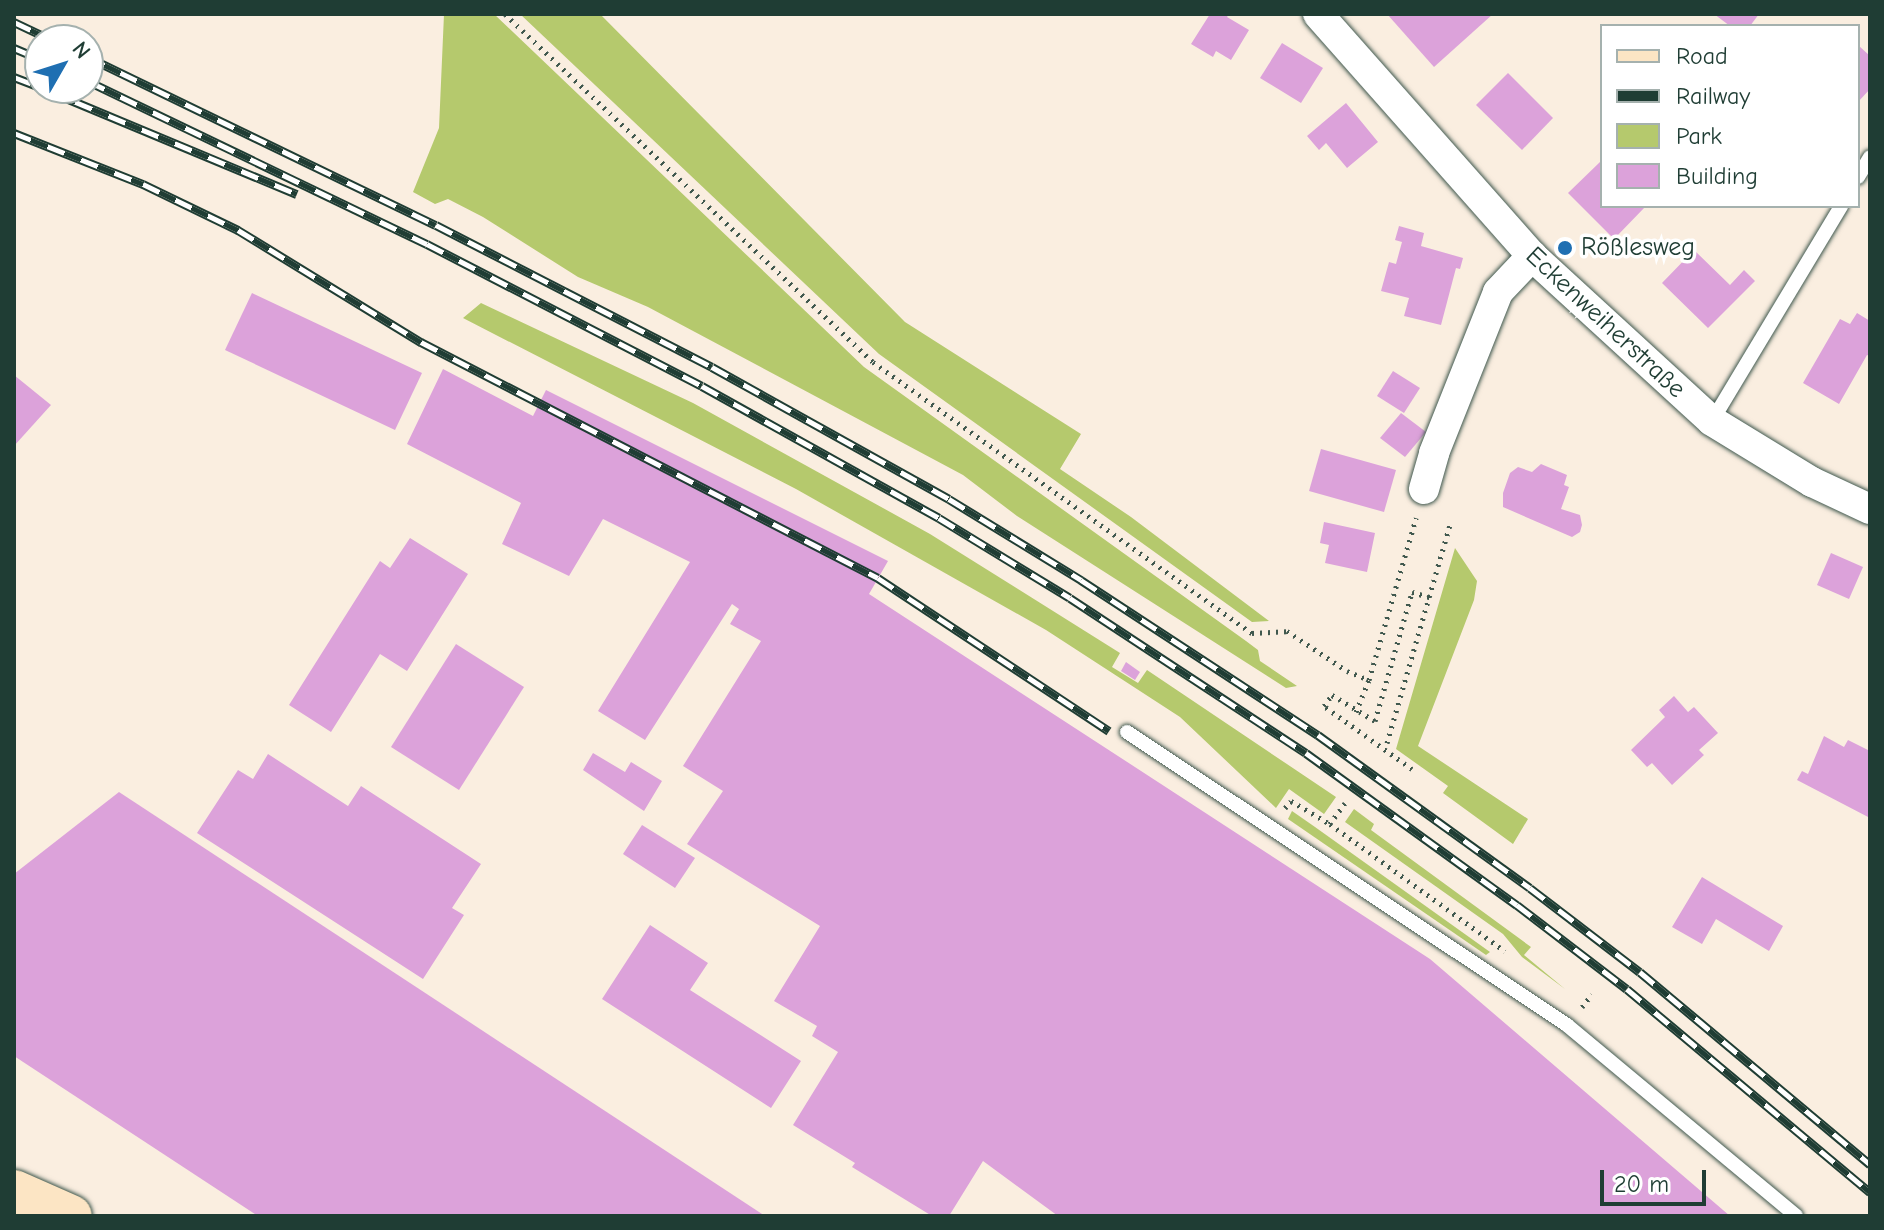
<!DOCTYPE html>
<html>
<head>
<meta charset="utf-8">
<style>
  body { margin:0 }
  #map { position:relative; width:1884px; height:1230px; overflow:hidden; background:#faeee0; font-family:"Comic Neue",sans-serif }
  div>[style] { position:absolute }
  .green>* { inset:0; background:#b5c96d }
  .building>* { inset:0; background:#dca2da }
  .path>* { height:5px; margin-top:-2.5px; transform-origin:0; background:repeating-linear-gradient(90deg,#40584e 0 2px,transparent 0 8px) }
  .roads { filter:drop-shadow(0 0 2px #40584e) drop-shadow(0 0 2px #40584e) }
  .lane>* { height:14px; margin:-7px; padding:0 7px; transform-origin:7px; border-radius:7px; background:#fff }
  .street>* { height:30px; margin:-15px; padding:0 15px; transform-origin:15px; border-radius:15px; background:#fff }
  .secondary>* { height:42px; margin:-21px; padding:0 21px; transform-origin:21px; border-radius:21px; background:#fce5c4 }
  .rail>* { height:9px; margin-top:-4.5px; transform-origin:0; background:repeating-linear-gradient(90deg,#fff 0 18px,#1f3d34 0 36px); box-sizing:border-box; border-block:2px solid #1f3d34 }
  .dots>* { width:22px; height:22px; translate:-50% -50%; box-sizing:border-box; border:4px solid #fff; border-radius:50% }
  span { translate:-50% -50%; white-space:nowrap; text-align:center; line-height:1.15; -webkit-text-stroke:7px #fff; paint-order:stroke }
  .poi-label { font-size:26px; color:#1f3d34 }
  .left { translate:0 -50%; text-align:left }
  .street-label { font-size:26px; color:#1f3d34 }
  .frame { position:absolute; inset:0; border:16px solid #1f3d34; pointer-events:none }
  .legend { position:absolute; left:1600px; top:24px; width:260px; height:184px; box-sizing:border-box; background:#fff; border:2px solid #a5b1ae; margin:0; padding:10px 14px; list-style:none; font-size:24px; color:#1f3d34 }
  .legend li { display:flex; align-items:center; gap:16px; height:40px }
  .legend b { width:40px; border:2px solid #a5b1ae }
  .north { position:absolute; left:24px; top:24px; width:80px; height:80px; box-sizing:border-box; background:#fff; border:2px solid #a5b1ae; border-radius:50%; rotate:51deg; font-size:22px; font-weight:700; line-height:32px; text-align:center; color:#1f3d34 }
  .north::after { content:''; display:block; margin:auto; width:28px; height:36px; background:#1f6fb2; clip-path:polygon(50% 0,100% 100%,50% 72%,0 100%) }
  .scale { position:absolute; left:1600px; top:1170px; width:106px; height:36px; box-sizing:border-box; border:4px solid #1f3d34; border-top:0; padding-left:10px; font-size:24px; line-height:28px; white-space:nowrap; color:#1f3d34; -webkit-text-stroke:6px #fff; paint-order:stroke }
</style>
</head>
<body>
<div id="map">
  <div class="green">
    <i style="clip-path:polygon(444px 14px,494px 14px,864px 367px,1246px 641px,1258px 650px,1260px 661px,1297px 686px,1286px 688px,1017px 516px,963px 475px,648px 307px,578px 277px,483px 217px,448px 199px,435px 204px,413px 192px,439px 128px)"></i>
    <i style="clip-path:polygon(520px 14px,600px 14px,905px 322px,1081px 434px,1060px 469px,1131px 517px,1269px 621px,1252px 622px,879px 354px)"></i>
    <i style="clip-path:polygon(481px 303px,693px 403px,930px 534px,1120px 653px,1112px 667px,1138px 683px,1147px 670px,1336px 797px,1324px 814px,1289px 789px,1276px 808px,1180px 717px,1046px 630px,796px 489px,463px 318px)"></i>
    <i style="clip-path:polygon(1455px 548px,1477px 581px,1474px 600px,1418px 746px,1528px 819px,1513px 844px,1443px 793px,1448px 786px,1396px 749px)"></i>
    <i style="clip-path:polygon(1354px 809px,1374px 824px,1371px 830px,1531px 947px,1524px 955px,1565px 989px,1522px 957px,1503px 934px,1345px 822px)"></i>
    <i style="clip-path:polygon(1292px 811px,1315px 827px,1490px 952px,1486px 955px,1288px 819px)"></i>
  </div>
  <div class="building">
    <i style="clip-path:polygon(1210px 14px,1229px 14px,1227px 17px,1249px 30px,1231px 60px,1216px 51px,1213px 57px,1191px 44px)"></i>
    <i style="clip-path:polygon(1387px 14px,1493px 14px,1434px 67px)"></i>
    <i style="clip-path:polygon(1714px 14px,1759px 14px,1750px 26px,1730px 26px)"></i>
    <i style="clip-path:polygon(1282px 43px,1323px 68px,1301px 103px,1260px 78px)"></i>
    <i style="clip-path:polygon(1858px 45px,1870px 56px,1870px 89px,1858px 102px)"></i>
    <i style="clip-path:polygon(1508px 73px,1553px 118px,1522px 150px,1476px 105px)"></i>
    <i style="clip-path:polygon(1346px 103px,1378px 142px,1347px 168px,1326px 143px,1319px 150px,1307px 136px)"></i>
    <i style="clip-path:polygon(1601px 161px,1602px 206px,1646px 206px,1614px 239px,1568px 193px)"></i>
    <i style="clip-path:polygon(1399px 226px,1424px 233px,1421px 246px,1463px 258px,1460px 269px,1456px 268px,1441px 325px,1404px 316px,1409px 298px,1381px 291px,1389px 262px,1396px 264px,1402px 242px,1395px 240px)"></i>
    <i style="clip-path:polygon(1694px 250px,1730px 285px,1744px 270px,1755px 281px,1708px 328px,1662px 283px)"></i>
    <i style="clip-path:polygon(252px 293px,422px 373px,395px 430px,225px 350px)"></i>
    <i style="clip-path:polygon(1857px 313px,1870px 321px,1870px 356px,1867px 355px,1839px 404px,1803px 383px,1840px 319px,1850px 324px)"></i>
    <i style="clip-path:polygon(443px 369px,533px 416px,546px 390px,888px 561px,869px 594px,1430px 959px,1730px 1216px,1058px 1216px,983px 1161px,949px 1216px,932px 1216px,852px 1167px,855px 1163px,793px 1125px,838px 1052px,812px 1036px,817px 1026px,774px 1001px,820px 926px,687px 844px,723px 791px,683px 766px,761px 641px,730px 624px,739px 609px,732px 604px,645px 740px,598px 711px,690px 562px,603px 519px,569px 576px,502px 544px,521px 503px,407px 444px)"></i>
    <i style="clip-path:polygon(1393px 371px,1420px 388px,1404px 413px,1377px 396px)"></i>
    <i style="clip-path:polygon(14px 375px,51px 405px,14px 446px)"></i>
    <i style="clip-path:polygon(1401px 413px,1426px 432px,1405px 457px,1380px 438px)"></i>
    <i style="clip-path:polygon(1321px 449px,1396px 470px,1384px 512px,1309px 491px)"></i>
    <i style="clip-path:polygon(1541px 464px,1567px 475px,1564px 485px,1569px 487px,1561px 509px,1580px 515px,1582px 525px,1580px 532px,1572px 537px,1503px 507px,1503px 493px,1510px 473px,1518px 467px,1532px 472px)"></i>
    <i style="clip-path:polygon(1324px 522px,1375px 533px,1367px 572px,1325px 563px,1329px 545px,1320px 543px)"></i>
    <i style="clip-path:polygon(410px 538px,468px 574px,407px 671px,380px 654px,331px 732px,289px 705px,380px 561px,390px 568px)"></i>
    <i style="clip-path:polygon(1831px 553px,1863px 567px,1849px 599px,1817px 585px)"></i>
    <i style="clip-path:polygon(456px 644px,524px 687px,459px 790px,391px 747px)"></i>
    <i style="clip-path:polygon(1126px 662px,1140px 672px,1135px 680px,1121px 671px)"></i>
    <i style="clip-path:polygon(1674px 696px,1688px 712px,1694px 707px,1718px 733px,1699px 750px,1704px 755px,1672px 785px,1652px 763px,1647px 767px,1631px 750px,1665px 717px,1659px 710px)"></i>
    <i style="clip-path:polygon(1824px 736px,1844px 747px,1848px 740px,1870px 751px,1870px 818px,1797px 780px,1802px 771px,1808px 774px)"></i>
    <i style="clip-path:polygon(593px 753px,625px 772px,631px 762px,662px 781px,644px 811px,583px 770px)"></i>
    <i style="clip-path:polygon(268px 754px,348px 806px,361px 786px,481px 864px,452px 908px,464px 915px,423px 979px,197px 833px,238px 770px,253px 779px)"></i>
    <i style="clip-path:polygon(119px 792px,765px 1216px,258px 1216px,14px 1056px,14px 874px)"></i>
    <i style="clip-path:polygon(642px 825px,695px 858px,675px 888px,623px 854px)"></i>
    <i style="clip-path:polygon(1702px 877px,1783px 926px,1769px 951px,1716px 919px,1702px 944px,1672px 927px)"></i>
    <i style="clip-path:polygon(650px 925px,708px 963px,690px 990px,801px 1061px,771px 1108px,602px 999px)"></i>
  </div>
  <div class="path">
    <i style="left:505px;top:14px;width:506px;rotate:43.4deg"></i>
    <i style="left:873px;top:362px;width:466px;rotate:35.6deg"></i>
    <i style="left:1252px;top:633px;width:35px;rotate:-3deg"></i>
    <i style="left:1287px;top:631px;width:72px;rotate:33.7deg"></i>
    <i style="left:1347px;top:671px;width:24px;rotate:22deg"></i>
    <i style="left:1356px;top:712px;width:35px;rotate:-68deg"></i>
    <i style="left:1369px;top:680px;width:169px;rotate:-73.8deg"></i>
    <i style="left:1387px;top:743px;width:231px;rotate:-73.9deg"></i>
    <i style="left:1412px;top:769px;width:108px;rotate:-144.4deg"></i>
    <i style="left:1324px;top:706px;width:14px;rotate:-54deg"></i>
    <i style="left:1332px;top:695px;width:50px;rotate:31.2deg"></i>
    <i style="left:1375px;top:721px;width:134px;rotate:-74deg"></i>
    <i style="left:1412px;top:592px;width:19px;rotate:16deg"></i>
    <i style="left:1345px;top:803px;width:26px;rotate:126deg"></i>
    <i style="left:1330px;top:824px;width:216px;rotate:36deg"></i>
    <i style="left:1285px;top:808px;width:9px;rotate:-49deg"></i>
    <i style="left:1291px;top:801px;width:45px;rotate:30.5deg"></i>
    <i style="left:1582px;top:1007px;width:16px;rotate:-52deg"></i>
  </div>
  <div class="roads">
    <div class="lane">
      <i style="left:1858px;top:177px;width:23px;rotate:-59deg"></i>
      <i style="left:1712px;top:421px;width:251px;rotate:-59deg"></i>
      <i style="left:1127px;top:732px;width:529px;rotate:33.66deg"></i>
      <i style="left:1567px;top:1025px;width:298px;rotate:39.8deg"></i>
    </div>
    <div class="street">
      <i style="left:1318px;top:14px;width:323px;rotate:48.5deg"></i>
      <i style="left:1532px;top:256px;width:244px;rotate:42.5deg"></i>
      <i style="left:1712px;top:421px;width:117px;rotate:31.4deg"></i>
      <i style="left:1812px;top:482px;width:64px;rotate:25deg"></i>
      <i style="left:1424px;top:489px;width:37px;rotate:-74deg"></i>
      <i style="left:1434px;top:453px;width:173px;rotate:-68.3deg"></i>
      <i style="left:1498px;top:292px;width:50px;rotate:-46.6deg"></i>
    </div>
    <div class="secondary">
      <i style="left:14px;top:1191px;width:62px;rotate:23.7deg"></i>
    </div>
  </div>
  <div class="rail">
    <i style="left:14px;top:22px;width:42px;rotate:25.3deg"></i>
    <i style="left:14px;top:48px;width:28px;rotate:23deg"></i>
    <i style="left:88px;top:57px;width:386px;rotate:25.8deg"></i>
    <i style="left:436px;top:225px;width:310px;rotate:27.2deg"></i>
    <i style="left:712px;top:367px;width:271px;rotate:29.1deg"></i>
    <i style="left:949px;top:499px;width:155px;rotate:31.5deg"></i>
    <i style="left:1081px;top:580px;width:283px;rotate:33.2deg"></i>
    <i style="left:1318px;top:735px;width:261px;rotate:35.8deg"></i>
    <i style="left:1530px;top:888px;width:138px;rotate:37.4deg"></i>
    <i style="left:1640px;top:972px;width:300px;rotate:39.9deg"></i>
    <i style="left:14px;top:77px;width:28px;rotate:21deg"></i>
    <i style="left:88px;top:81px;width:376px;rotate:25.7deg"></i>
    <i style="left:427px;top:244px;width:309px;rotate:27.3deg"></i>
    <i style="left:702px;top:386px;width:271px;rotate:29.1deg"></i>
    <i style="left:939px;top:518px;width:153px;rotate:31.4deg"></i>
    <i style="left:1070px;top:598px;width:282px;rotate:33.3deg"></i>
    <i style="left:1306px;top:753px;width:260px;rotate:35.8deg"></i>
    <i style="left:1517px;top:905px;width:138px;rotate:37.4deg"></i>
    <i style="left:1627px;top:989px;width:317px;rotate:39.9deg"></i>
    <i style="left:42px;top:88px;width:276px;rotate:22.6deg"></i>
    <i style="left:14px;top:133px;width:139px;rotate:21.6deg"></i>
    <i style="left:143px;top:184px;width:106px;rotate:25.8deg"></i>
    <i style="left:238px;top:230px;width:215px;rotate:31.5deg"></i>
    <i style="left:421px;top:342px;width:514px;rotate:27.31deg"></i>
    <i style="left:878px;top:578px;width:277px;rotate:33.5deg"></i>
  </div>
  <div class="dots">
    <i style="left:1565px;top:248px;background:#1f6fb2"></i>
  </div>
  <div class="poi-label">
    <span class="left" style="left:1581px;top:248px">Rößlesweg</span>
  </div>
  <div class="street-label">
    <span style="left:1605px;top:323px;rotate:43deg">Eckenweiherstraße</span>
  </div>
  <div class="frame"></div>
  <ul class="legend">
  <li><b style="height:10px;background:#fce5c4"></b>Road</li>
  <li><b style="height:10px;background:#1f3d34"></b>Railway</li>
  <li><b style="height:22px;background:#b5c96d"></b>Park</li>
  <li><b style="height:22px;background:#dca2da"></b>Building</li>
  </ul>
  <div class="north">N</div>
  <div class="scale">20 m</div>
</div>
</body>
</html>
